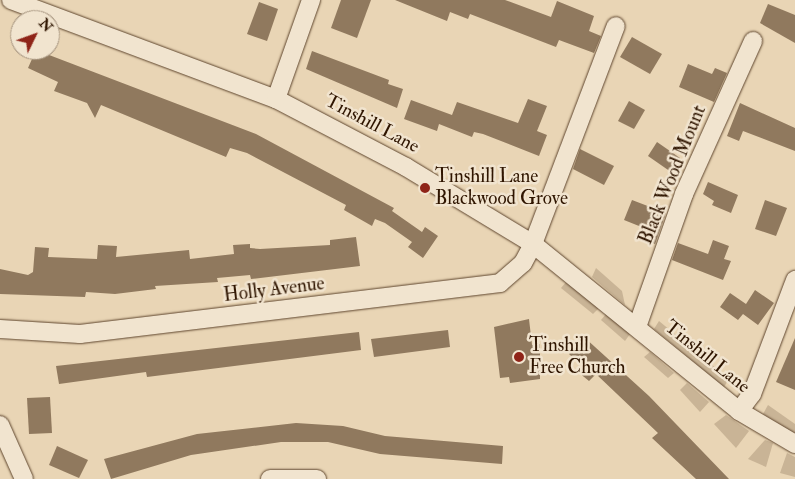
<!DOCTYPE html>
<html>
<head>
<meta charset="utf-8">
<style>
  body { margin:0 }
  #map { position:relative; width:795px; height:479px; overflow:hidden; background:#e9d5b5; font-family:"IM FELL Double Pica",serif }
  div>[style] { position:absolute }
  .green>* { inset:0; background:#c9b496 }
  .building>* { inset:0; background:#90795e }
  .roads { filter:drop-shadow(0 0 1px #5e452d) drop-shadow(0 0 1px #5e452d) }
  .street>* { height:18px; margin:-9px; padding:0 9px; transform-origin:9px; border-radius:9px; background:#f1e4cf }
  .dots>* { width:14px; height:14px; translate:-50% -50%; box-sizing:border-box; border:2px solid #f1e4cf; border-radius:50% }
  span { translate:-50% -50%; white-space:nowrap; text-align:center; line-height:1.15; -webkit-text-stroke:5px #f1e4cf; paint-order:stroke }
  .street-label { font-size:19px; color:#2f1500 }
  .poi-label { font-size:19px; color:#2f1500 }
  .left { translate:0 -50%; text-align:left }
  .north { position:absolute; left:10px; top:10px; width:50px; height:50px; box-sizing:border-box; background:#f1e4cf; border:1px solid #a3917c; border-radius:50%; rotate:48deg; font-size:14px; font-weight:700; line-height:20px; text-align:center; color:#2f1500 }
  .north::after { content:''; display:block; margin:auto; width:18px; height:22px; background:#8f2418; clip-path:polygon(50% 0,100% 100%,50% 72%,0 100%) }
</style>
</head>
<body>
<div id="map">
  <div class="green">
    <i style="clip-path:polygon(596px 268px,622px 291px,625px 305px,592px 277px)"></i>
    <i style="clip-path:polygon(567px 281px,599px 308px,593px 314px,561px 288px)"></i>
    <i style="clip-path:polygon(606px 314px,630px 334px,625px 341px,601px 320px)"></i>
    <i style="clip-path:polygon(659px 321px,729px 379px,724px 387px,654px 329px)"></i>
    <i style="clip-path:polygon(650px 352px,674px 373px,668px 378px,644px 357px)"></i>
    <i style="clip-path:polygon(687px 383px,709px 402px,700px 412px,680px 390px)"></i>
    <i style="clip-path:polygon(768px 405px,795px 424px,795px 434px,763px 414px)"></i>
    <i style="clip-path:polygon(726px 415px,749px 431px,736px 448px,714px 424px)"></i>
    <i style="clip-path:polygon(765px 440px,773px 443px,766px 467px,748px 459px)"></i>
    <i style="clip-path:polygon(787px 453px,795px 457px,795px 477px,780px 473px)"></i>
  </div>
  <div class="building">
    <i style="clip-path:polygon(341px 0,371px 0,357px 38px,331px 28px)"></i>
    <i style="clip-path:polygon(395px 0,505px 0,551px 17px,557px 1px,594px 16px,589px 31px,601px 36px,594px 53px,559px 40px,556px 47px,470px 14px,468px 19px,450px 12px,447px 21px)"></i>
    <i style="clip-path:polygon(259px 2px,278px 9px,267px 41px,247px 34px)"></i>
    <i style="clip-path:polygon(768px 4px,795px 15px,795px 43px,760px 23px)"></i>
    <i style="clip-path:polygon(632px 37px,662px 54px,650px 74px,620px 57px)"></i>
    <i style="clip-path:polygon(36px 50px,256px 134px,394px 208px,392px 211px,422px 232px,425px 227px,438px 236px,423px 258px,408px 247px,412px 242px,385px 223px,375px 219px,372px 226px,344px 210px,346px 205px,247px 153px,230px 148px,226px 157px,101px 105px,95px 118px,87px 103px,54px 91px,58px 82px,28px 68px)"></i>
    <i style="clip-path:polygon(312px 51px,389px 80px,388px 84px,403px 89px,397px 108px,306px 69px)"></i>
    <i style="clip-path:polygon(688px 64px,712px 74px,715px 68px,727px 73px,714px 102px,679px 87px)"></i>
    <i style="clip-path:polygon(528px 99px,547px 106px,537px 131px,547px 135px,539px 156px,483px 134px,474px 132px,472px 137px,439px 124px,437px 131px,404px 119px,411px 100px,452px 115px,457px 102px,518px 123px)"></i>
    <i style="clip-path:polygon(629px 101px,645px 110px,634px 129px,618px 121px)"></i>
    <i style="clip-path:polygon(740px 103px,795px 128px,795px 151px,743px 131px,739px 141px,727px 136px)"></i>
    <i style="clip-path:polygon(657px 142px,680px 158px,671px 172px,648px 156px)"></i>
    <i style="clip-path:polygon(580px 149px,614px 166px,604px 185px,573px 169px)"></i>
    <i style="clip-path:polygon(708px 182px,738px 195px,731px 213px,712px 205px,714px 201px,703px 194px)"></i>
    <i style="clip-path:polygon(632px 200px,666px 213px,655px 244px,640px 238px,644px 228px,624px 220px)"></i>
    <i style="clip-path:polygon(765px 200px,787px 208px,776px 236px,755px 229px)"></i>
    <i style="clip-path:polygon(356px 237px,360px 266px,251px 279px,250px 275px,217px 278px,218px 282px,155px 286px,156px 289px,115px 294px,86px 292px,85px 297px,0 294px,0 269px,28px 275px,33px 272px,35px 247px,49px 248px,48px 257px,97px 259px,98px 245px,117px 246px,116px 257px,189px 250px,190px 259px,234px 254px,233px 245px,250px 244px,250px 248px,260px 249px,330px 245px,330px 240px)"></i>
    <i style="clip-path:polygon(713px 240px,729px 246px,724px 259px,731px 261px,723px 280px,672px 260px,678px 243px,708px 254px)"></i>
    <i style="clip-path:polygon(755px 290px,774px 303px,758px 325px,743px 314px,738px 320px,720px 307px,730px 293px,746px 304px)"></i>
    <i style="clip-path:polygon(529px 319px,532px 345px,540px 344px,540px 379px,510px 383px,509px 377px,500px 378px,494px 327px)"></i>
    <i style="clip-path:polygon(448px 330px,450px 347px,374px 357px,371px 339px)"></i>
    <i style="clip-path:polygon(359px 332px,361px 350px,147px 377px,146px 372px,59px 384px,56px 366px)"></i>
    <i style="clip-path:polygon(584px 337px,649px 396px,729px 479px,696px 479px,652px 438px,658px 433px,596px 374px,589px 381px,578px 372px,583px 367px,569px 354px)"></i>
    <i style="clip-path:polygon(795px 338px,795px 390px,776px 382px)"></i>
    <i style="clip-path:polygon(50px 397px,52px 433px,29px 434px,27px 398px)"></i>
    <i style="clip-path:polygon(296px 423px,343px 426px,385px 436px,503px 446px,502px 464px,380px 454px,328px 442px,281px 442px,191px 455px,111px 479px,104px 459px,197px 434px)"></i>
    <i style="clip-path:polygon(57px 446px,88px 460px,79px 478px,49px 465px)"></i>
  </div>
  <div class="roads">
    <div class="street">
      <i style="left:11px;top:0;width:283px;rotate:20.5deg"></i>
      <i style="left:276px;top:99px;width:147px;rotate:27.6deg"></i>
      <i style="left:406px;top:167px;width:149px;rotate:31.2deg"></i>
      <i style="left:533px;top:244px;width:265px;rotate:39deg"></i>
      <i style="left:739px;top:411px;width:65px;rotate:30.5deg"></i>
      <i style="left:276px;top:99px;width:105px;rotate:-70.5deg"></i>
      <i style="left:637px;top:327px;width:141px;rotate:-70.5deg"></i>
      <i style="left:684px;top:194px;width:168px;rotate:-65.7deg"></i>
      <i style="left:0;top:329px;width:80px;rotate:3.6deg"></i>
      <i style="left:80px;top:334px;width:423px;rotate:-6.9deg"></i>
      <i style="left:500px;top:283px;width:30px;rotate:-41deg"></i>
      <i style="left:523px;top:263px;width:21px;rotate:-62deg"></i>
      <i style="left:533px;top:244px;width:233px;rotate:-69.2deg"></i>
      <i style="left:739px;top:411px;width:21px;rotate:-53deg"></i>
      <i style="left:752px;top:394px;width:122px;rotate:-69.3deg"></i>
      <i style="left:0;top:425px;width:59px;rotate:66deg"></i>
      <i style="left:270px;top:479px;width:47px"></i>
    </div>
  </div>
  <div class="dots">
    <i style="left:425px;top:188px;background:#8f2418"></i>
    <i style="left:519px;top:357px;background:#8f2418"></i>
  </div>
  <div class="street-label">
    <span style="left:372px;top:124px;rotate:28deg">Tinshill Lane</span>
    <span style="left:673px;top:175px;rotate:-68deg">Black Wood Mount</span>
    <span style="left:274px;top:290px;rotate:-7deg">Holly Avenue</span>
    <span style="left:707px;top:357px;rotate:39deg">Tinshill Lane</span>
  </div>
  <div class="poi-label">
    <span class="left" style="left:435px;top:188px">Tinshill Lane<br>Blackwood Grove</span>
    <span class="left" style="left:529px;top:357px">Tinshill<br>Free Church</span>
  </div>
  <div class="north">N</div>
</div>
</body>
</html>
